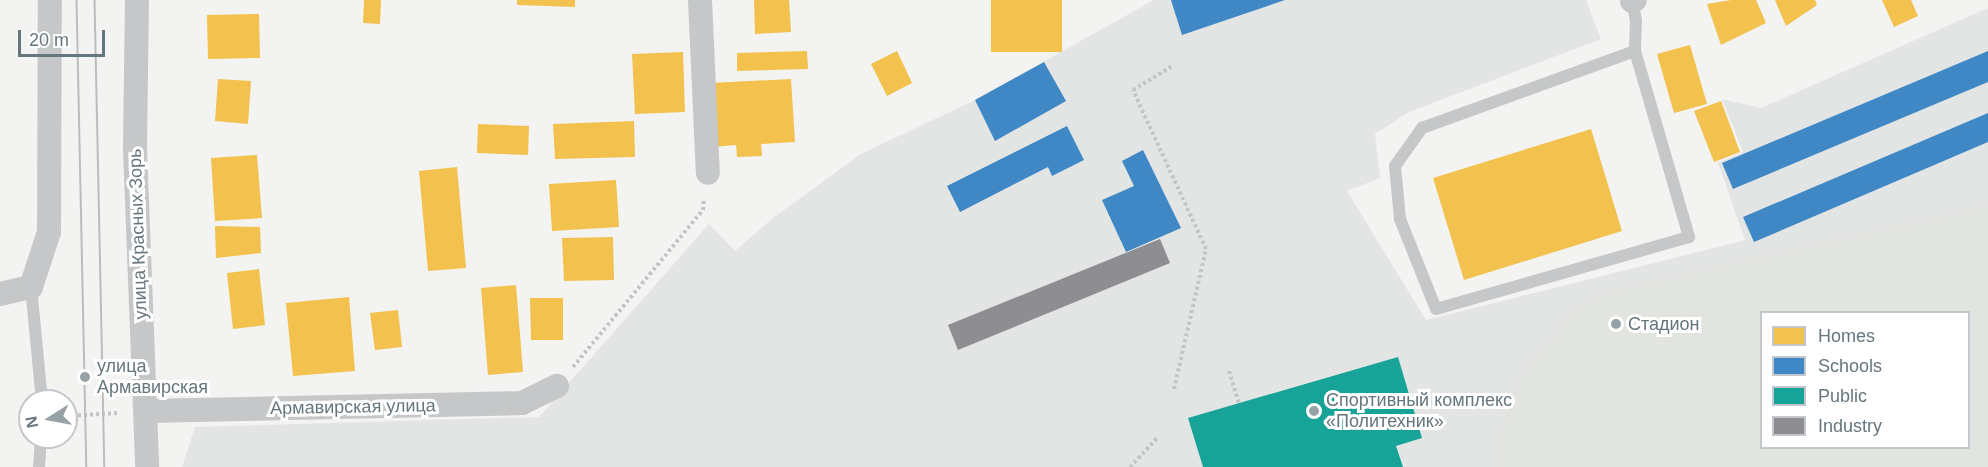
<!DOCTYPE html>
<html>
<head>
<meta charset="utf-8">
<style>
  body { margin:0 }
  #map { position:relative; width:1988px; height:467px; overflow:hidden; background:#f3f3f2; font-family:Helvetica,sans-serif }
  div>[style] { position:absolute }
  .built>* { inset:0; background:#e3e4e4 }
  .green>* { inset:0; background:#e2e4df }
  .homes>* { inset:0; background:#f2c14e }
  .schools>* { inset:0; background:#3f88c5 }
  .public>* { inset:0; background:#17a398 }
  .industry>* { inset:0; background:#8d8d92 }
  .path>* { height:4px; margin-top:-2px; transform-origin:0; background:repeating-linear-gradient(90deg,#c3c4c5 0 3px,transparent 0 6px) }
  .lane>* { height:12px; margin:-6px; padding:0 6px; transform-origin:6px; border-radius:6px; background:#c5c7c8 }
  .street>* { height:24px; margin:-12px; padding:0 12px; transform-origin:12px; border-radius:12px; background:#c5c7c8 }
  .tram>* { height:1.5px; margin:-0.75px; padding:0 0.75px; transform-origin:0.75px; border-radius:0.75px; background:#bbbdbd }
  .dots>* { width:16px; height:16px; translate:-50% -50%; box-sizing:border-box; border:3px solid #fff; border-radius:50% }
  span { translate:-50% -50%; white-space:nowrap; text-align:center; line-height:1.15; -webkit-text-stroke:6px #fff; paint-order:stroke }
  .street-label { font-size:18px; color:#66767e }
  .poi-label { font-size:18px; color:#66767e }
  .left { translate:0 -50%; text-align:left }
  .legend { position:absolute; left:1760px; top:311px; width:210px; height:138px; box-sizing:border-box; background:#fff; border:2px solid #c2c8cb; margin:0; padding:8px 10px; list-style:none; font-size:18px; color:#66767e }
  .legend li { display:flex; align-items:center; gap:12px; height:30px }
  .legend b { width:30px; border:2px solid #c2c8cb }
  .north { position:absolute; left:18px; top:389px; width:60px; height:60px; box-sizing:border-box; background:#fff; border:2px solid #c2c8cb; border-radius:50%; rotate:259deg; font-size:16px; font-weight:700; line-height:24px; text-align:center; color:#66767e }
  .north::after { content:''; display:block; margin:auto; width:21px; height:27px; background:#97a2a7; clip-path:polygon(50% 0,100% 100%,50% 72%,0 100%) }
  .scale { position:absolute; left:18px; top:30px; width:87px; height:27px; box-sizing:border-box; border:3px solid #66767e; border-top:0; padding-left:8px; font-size:18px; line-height:21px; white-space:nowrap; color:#66767e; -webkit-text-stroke:4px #fff; paint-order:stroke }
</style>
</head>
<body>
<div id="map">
  <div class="built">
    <i style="clip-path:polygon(evenodd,1154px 0,1586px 0,1601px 39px,1409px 112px,1375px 134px,1380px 178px,1347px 191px,1426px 320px,1745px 240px,1718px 163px,1743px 152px,1722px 99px,1761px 108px,1988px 8px,1988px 467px,182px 467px,195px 427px,539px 417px,709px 224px,735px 251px,773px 218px,861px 154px,975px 100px,1154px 0,1762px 312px,1968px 312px,1968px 448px,1762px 448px,1762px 312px)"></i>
  </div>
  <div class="green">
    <i style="clip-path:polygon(evenodd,1988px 206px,1988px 467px,1497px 467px,1500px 434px,1512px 396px,1528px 365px,1574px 311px,1602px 293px,1988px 206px,1968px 312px,1968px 448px,1762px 448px,1762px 312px,1968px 312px)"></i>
  </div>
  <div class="homes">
    <i style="clip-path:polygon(364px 0,381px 0,380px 24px,363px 23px)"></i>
    <i style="clip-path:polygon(517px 0,575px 0,575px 7px,517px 5px)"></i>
    <i style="clip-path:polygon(754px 0,789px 0,791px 32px,755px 34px)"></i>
    <i style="clip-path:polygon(991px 0,1062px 0,1062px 52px,991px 52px)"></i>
    <i style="clip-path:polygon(1731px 0,1756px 0,1766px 23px,1721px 45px,1707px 4px)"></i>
    <i style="clip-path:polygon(1775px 0,1815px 0,1817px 5px,1786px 26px)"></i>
    <i style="clip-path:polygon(1882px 0,1911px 0,1918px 16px,1894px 27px)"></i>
    <i style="clip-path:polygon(259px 14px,260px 58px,208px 59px,207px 15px)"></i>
    <i style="clip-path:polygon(1690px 45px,1707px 104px,1674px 113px,1657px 54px)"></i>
    <i style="clip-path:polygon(807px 51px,808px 69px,737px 71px,737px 53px)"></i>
    <i style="clip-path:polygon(897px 51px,912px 83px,887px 96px,871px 64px)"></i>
    <i style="clip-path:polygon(683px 52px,685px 112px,635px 114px,632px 54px)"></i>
    <i style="clip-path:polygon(218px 79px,251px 81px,248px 124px,215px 121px)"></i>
    <i style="clip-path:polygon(791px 79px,795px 142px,761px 144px,762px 156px,737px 157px,736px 145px,714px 147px,710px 83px)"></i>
    <i style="clip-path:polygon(1721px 101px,1740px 152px,1714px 162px,1694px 111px)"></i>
    <i style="clip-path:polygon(634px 121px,635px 157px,555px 159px,553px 124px)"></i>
    <i style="clip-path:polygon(478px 124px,529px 126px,528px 155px,477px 153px)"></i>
    <i style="clip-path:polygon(1591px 129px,1622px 231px,1464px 280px,1433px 178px)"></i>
    <i style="clip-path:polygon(257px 155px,262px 218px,215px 221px,211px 158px)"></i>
    <i style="clip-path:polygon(457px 167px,466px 268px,428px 271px,419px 171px)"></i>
    <i style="clip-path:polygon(616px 180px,619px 227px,552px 231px,549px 184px)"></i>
    <i style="clip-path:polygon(215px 226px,260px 227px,261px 253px,216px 258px)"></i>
    <i style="clip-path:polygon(613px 237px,614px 280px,564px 281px,562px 238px)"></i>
    <i style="clip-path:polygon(259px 269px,265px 325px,233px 329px,227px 273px)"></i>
    <i style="clip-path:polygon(516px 285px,523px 372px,488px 375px,481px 288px)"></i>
    <i style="clip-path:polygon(349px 297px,355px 371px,293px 376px,286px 303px)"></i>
    <i style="clip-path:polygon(530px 298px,563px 298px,563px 340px,531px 340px)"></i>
    <i style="clip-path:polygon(398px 310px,402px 347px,375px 350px,370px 313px)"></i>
  </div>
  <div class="schools">
    <i style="clip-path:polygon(1171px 0,1285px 0,1182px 35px)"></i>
    <i style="clip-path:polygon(1988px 51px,1988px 82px,1733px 189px,1722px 163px)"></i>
    <i style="clip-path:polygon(1044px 62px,1066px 101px,995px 141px,975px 100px)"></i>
    <i style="clip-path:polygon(1988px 113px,1988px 142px,1754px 242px,1743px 217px)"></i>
    <i style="clip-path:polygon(1067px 126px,1084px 160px,1052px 176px,1048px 167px,960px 212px,947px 186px)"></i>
    <i style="clip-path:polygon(1143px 150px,1181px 228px,1126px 252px,1102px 200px,1134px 186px,1122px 161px)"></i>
  </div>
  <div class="public">
    <i style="clip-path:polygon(1398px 357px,1422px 438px,1396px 446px,1403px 467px,1203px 467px,1188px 418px)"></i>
  </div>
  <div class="industry">
    <i style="clip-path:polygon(1160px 239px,1170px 263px,958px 350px,948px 325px)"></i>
  </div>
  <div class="path">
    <i style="left:573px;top:367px;width:204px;rotate:-50.4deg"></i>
    <i style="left:703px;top:210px;width:11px;rotate:-85deg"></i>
    <i style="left:1229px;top:371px;width:34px;rotate:73deg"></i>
    <i style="left:1174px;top:389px;width:144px;rotate:-77.1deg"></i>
    <i style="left:1206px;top:249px;width:175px;rotate:-114.7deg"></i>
    <i style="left:1133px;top:90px;width:48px;rotate:-31.4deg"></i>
    <i style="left:66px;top:416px;width:53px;rotate:-3.2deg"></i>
    <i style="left:1130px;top:467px;width:42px;rotate:-46.9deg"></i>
  </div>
  <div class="lane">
    <i style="left:1632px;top:0;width:20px;rotate:79deg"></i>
    <i style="left:1636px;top:20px;width:31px;rotate:92deg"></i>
    <i style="left:1635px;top:51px;width:194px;rotate:73.8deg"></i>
    <i style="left:1689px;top:237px;width:263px;rotate:164.1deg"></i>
    <i style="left:1436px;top:309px;width:97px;rotate:-111.8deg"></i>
    <i style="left:1400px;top:219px;width:53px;rotate:-95.4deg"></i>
    <i style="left:1395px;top:166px;width:47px;rotate:-54.6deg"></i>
    <i style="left:1422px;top:128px;width:226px;rotate:-19.9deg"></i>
    <i style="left:31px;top:287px;width:115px;rotate:84.5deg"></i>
    <i style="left:39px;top:467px;width:30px;rotate:-86deg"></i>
  </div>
  <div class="street">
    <i style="left:137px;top:0;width:149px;rotate:90.8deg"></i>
    <i style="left:135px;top:149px;width:318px;rotate:87.8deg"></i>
    <i style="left:700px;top:0;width:173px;rotate:87.4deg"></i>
    <i style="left:1632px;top:1px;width:3px;rotate:-18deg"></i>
    <i style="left:0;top:294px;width:32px;rotate:-13deg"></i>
    <i style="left:31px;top:287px;width:58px;rotate:-71.9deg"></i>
    <i style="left:49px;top:232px;width:232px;rotate:-89.8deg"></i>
    <i style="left:146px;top:411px;width:376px;rotate:-1.2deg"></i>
    <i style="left:522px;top:403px;width:39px;rotate:-26deg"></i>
  </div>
  <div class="tram">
    <i style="left:77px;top:0;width:467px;rotate:88.8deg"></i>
    <i style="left:95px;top:0;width:467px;rotate:88.8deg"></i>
  </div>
  <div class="dots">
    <i style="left:1616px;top:324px;background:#97a2a7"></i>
    <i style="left:85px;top:377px;background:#97a2a7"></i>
    <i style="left:1314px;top:411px;background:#97a2a7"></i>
  </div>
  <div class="street-label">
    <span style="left:138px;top:234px;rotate:-92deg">улица Красных Зорь</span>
    <span style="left:353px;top:407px;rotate:-1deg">Армавирская улица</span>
  </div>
  <div class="poi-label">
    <span class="left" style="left:1628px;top:324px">Стадион</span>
    <span class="left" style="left:97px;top:377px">улица<br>Армавирская</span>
    <span class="left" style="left:1326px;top:411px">Спортивный комплекс<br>«Политехник»</span>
  </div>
  <ul class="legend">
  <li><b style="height:16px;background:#f2c14e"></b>Homes</li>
  <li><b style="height:16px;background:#3f88c5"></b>Schools</li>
  <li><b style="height:16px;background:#17a398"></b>Public</li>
  <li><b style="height:16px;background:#8d8d92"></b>Industry</li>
  </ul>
  <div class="north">N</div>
  <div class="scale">20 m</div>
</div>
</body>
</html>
